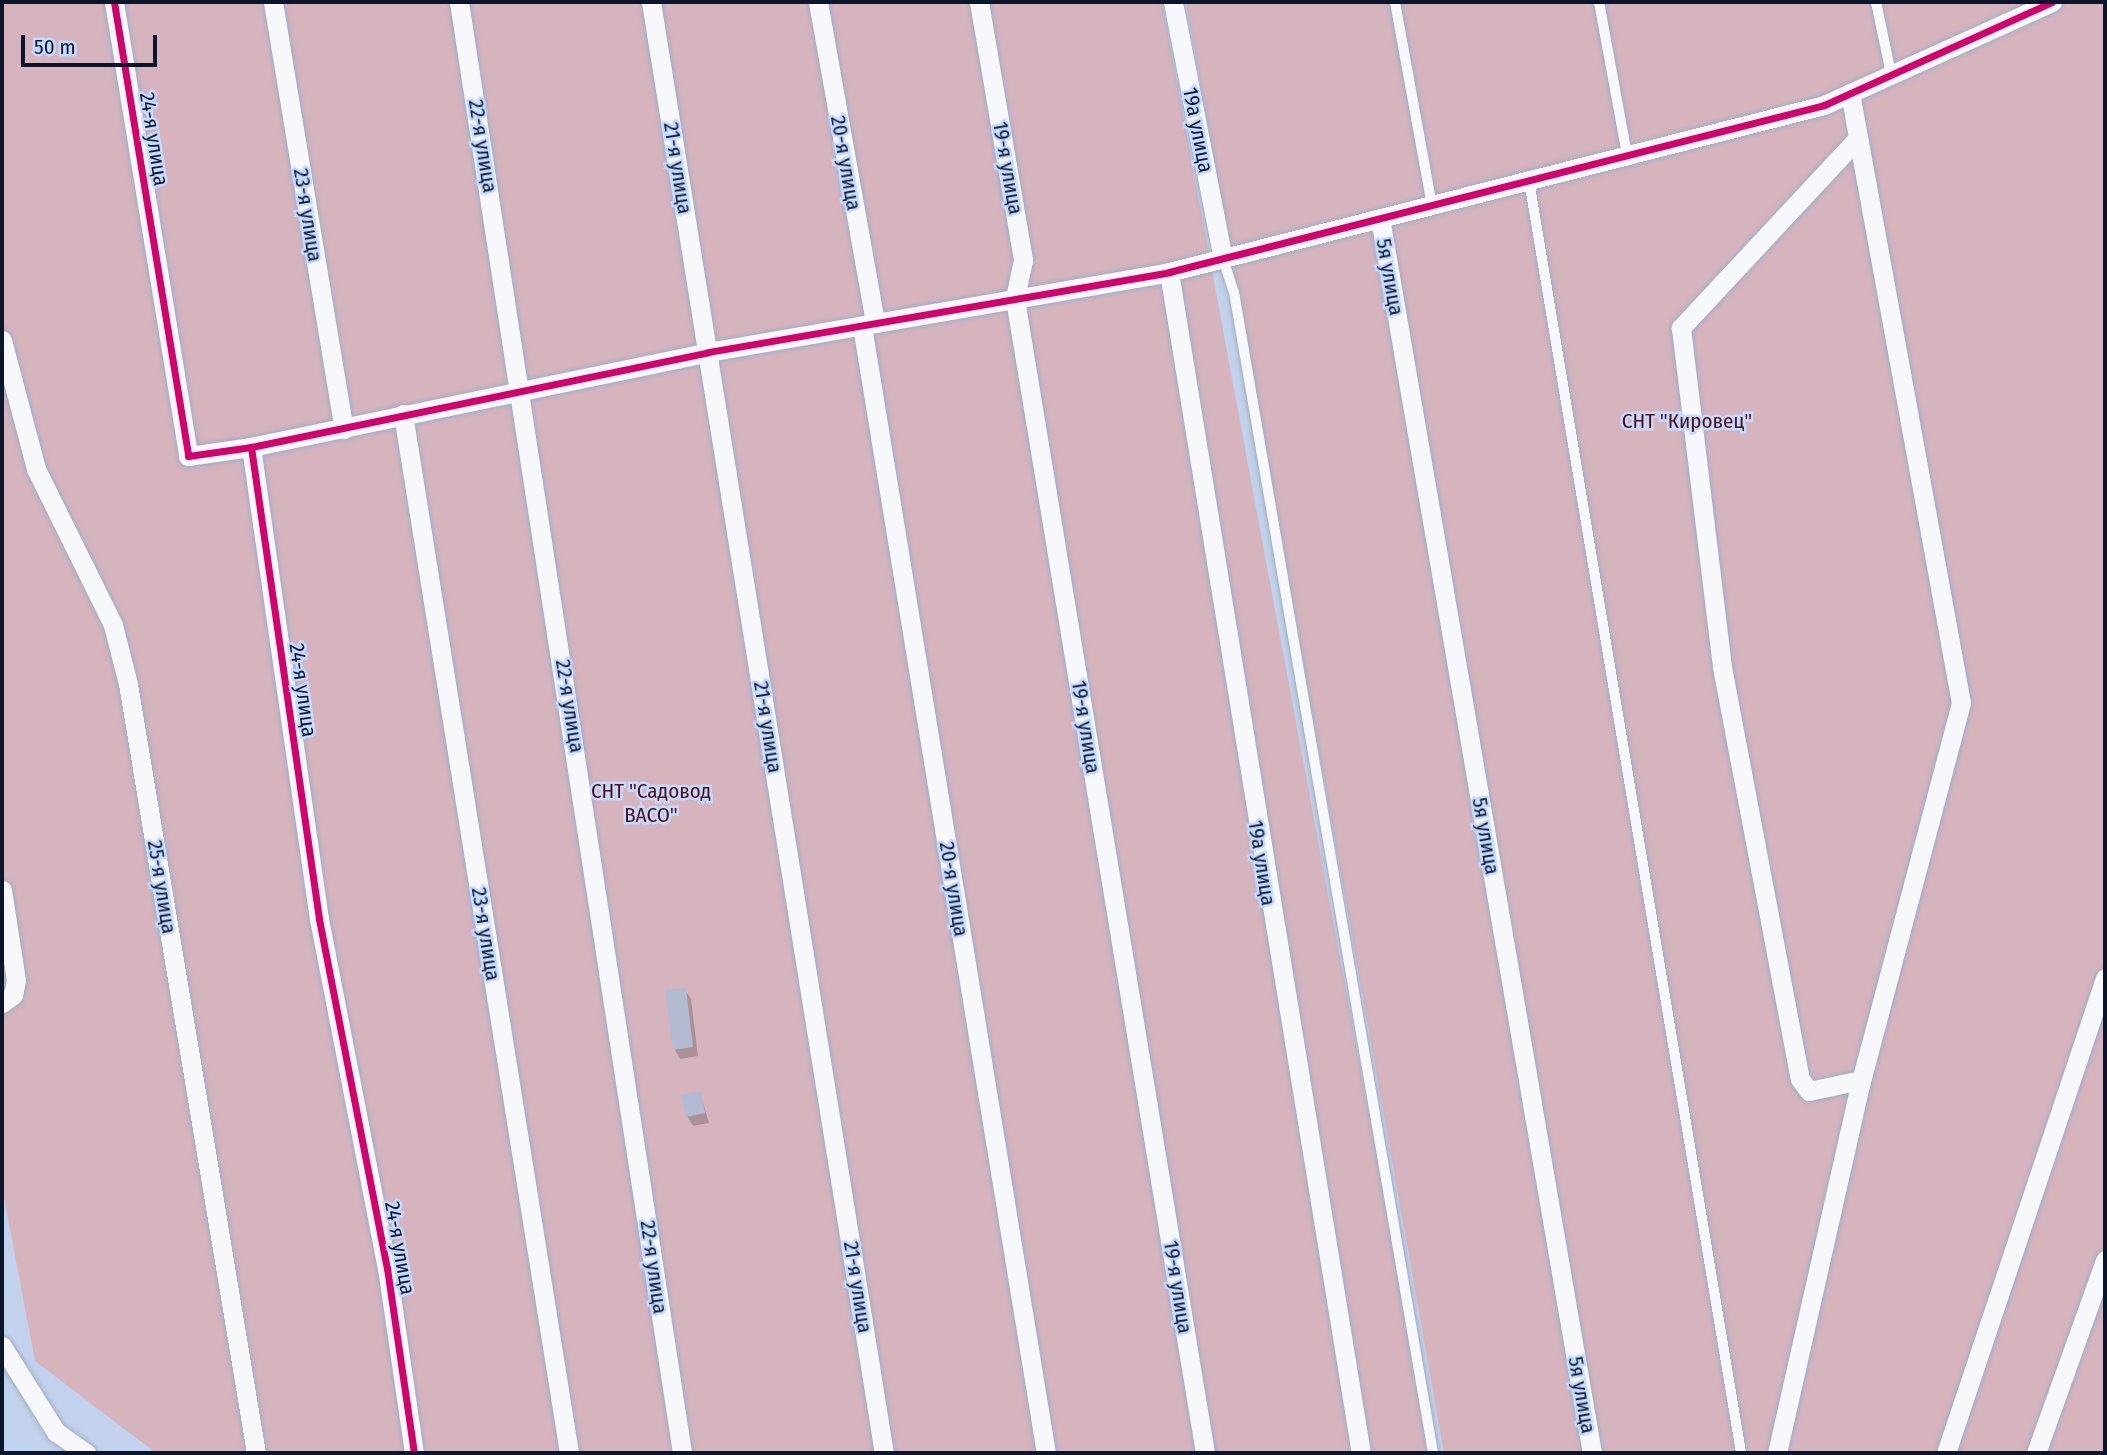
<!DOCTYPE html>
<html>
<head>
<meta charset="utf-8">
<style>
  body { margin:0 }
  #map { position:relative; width:2107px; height:1455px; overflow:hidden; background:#c2d2ec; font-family:"Fira Sans Condensed",sans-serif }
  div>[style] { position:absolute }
  .green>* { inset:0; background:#d6b4be }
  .shadow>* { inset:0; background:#0003 }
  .building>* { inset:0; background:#b3bbd3 }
  .roads { filter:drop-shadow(0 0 2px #a0adc3) drop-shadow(0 0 2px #a0adc3) }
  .lane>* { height:10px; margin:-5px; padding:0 5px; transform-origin:5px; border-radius:5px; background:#f6f8fc }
  .street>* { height:19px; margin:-9.5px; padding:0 9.5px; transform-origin:9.5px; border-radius:9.5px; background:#f6f8fc }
  .cycleway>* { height:7px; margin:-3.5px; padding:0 3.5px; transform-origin:3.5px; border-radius:3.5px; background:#d6006c }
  span { translate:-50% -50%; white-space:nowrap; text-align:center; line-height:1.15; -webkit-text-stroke:5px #c4daff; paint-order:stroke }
  .street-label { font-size:21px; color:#0a162c }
  .park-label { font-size:21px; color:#4f0c12 }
  .frame { position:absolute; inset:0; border:4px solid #0a162c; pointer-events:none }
  .scale { position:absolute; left:21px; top:35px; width:136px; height:32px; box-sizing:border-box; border:4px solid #0a162c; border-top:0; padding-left:9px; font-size:21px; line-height:24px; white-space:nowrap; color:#0a162c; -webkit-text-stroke:5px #c4daff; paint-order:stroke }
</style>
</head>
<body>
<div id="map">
  <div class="green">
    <i style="clip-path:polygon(2px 2px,1162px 2px,1432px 1453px,156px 1453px,35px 1361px,2px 1187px)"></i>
    <i style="clip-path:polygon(1186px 2px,2105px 2px,2103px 1453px,1444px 1453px)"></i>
  </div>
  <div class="shadow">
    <i style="clip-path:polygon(685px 990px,691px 999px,698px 1056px,680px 1059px,675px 1050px)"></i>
    <i style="clip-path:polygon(700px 1093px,709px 1123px,693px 1126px,687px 1116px)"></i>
  </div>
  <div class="building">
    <i style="clip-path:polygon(686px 988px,693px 1047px,673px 1050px,665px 990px)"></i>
    <i style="clip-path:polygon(701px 1091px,705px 1113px,686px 1117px,681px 1095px)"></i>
  </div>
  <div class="roads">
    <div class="lane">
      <i style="left:1395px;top:2px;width:206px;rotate:79.7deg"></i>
      <i style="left:1599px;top:2px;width:156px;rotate:79.6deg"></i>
      <i style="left:1876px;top:2px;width:74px;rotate:78.2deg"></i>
      <i style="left:1529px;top:180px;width:1291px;rotate:80.54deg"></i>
      <i style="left:1223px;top:259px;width:35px;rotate:72deg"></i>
      <i style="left:1234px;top:292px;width:1178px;rotate:80.27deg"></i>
    </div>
    <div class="street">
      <i style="left:114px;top:2px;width:460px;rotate:80.7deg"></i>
      <i style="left:188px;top:456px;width:64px;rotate:-8.1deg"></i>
      <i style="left:251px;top:447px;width:477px;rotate:81.8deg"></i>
      <i style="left:319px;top:919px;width:356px;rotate:79deg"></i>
      <i style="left:387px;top:1268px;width:187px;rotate:81.7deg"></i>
      <i style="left:273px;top:2px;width:433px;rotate:80.6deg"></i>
      <i style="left:459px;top:2px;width:1468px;rotate:81.26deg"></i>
      <i style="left:651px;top:2px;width:1470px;rotate:80.88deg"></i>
      <i style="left:818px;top:2px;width:326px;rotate:79.9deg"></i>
      <i style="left:979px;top:2px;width:262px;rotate:80.3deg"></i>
      <i style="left:1023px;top:260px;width:40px;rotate:102deg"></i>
      <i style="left:1015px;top:299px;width:1170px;rotate:80.65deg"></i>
      <i style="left:1173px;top:2px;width:262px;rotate:79deg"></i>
      <i style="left:1858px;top:138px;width:260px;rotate:133deg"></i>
      <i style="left:1681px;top:328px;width:341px;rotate:83.1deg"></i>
      <i style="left:1722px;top:667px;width:419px;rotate:79.3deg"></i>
      <i style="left:1800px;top:1079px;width:15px;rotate:53deg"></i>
      <i style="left:1809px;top:1091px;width:53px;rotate:-11.9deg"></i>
      <i style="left:1380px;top:218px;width:1253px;rotate:80.26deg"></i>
      <i style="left:1169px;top:272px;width:1197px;rotate:80.77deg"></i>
      <i style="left:862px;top:326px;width:1142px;rotate:80.73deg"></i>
      <i style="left:2px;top:340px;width:133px;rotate:75.2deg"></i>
      <i style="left:36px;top:469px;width:174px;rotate:63.7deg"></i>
      <i style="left:113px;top:625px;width:61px;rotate:75.7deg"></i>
      <i style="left:128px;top:684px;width:780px;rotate:80.55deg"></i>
      <i style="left:403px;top:414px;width:1052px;rotate:80.92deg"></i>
      <i style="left:251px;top:447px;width:467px;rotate:-11.7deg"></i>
      <i style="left:708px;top:352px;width:468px;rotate:-9.8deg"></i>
      <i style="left:1169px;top:272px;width:676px;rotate:-14.3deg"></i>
      <i style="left:1824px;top:105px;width:250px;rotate:-24.3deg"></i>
      <i style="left:2px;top:890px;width:91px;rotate:81.2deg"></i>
      <i style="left:16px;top:980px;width:15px;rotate:101deg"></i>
      <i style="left:13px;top:995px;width:14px;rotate:144deg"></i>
      <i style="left:2px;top:1346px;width:102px;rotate:57.9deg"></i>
      <i style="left:56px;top:1432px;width:37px;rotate:35deg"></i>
      <i style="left:1777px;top:1453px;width:377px;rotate:-77.3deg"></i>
      <i style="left:1860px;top:1085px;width:395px;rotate:-75.2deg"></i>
      <i style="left:1961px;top:703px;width:620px;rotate:-100.31deg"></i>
      <i style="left:1946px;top:1453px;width:501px;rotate:-71.49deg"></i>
      <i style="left:2036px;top:1453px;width:205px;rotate:-70.3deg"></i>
    </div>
  </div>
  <div class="cycleway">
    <i style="left:114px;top:2px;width:460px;rotate:80.7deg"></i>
    <i style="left:188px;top:456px;width:64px;rotate:-8.1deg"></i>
    <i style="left:251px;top:447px;width:477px;rotate:81.8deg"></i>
    <i style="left:319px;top:919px;width:356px;rotate:79deg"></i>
    <i style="left:387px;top:1268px;width:187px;rotate:81.7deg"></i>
    <i style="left:251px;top:447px;width:467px;rotate:-11.7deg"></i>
    <i style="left:708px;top:352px;width:468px;rotate:-9.8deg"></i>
    <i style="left:1169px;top:272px;width:676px;rotate:-14.3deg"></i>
    <i style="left:1824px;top:105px;width:250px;rotate:-24.3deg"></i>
  </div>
  <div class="street-label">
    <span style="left:1198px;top:130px;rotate:79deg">19а улица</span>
    <span style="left:154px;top:139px;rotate:81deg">24-я улица</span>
    <span style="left:483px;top:146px;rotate:81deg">22-я улица</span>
    <span style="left:846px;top:163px;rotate:80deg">20-я улица</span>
    <span style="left:678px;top:168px;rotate:81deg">21-я улица</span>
    <span style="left:1008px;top:168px;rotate:80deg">19-я улица</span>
    <span style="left:308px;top:215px;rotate:81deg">23-я улица</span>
    <span style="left:1390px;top:277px;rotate:80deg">5я улица</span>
    <span style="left:303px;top:690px;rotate:82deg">24-я улица</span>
    <span style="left:570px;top:706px;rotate:81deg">22-я улица</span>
    <span style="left:768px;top:727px;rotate:81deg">21-я улица</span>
    <span style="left:1086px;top:727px;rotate:81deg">19-я улица</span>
    <span style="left:1486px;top:836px;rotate:80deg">5я улица</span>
    <span style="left:1262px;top:863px;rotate:81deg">19а улица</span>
    <span style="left:162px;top:887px;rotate:81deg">25-я улица</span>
    <span style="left:954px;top:889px;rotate:81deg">20-я улица</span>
    <span style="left:486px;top:934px;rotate:81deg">23-я улица</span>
    <span style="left:400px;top:1248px;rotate:80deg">24-я улица</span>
    <span style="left:654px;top:1267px;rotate:82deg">22-я улица</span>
    <span style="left:858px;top:1287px;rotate:81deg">21-я улица</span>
    <span style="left:1178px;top:1287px;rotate:81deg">19-я улица</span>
    <span style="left:1582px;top:1395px;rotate:80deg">5я улица</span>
  </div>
  <div class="park-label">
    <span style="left:1687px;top:421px">СНТ "Кировец"</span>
    <span style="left:651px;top:803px">СНТ "Садовод<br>ВАСО"</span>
  </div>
  <div class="frame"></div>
  <div class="scale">50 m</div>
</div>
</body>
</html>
